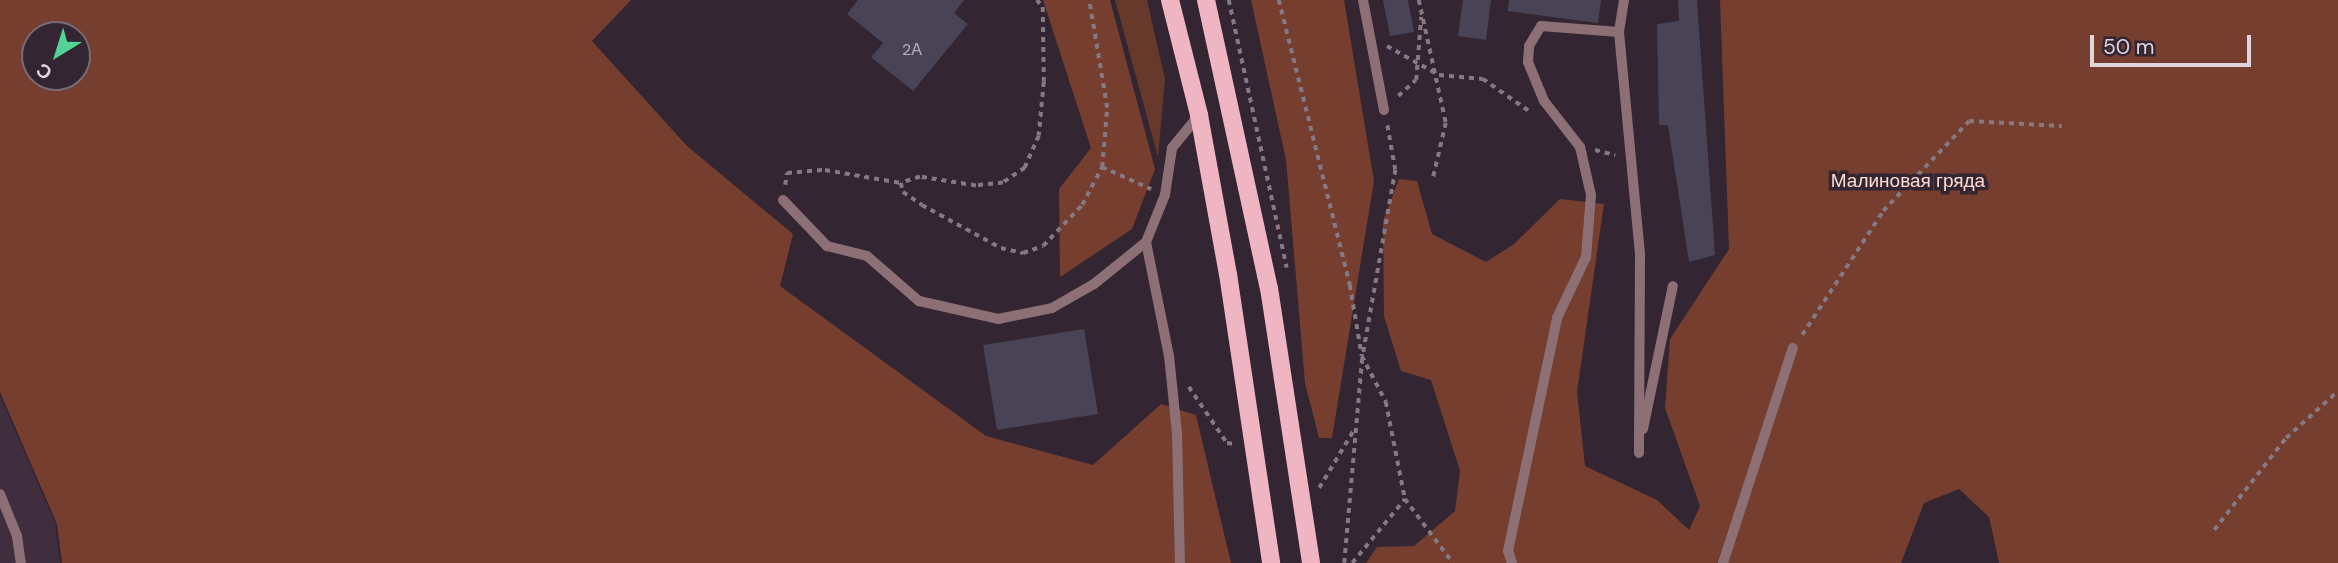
<!DOCTYPE html>
<html>
<head>
<meta charset="utf-8">
<style>
  body { margin:0 }
  #map { position:relative; width:2338px; height:563px; overflow:hidden; background:#332532; font-family:"DM Sans",sans-serif }
  div>[style] { position:absolute }
  .built>* { inset:0; background:#402d3e }
  .green>* { inset:0; background:#66392b }
  .forest>* { inset:0; background:#753e2e }
  .building>* { inset:0; background:#484456 }
  .path>* { height:3.5px; margin-top:-1.75px; transform-origin:0; background:repeating-linear-gradient(90deg,#857984 0 5px,transparent 0 10px) }
  .lane>* { height:10px; margin:-5px; padding:0 5px; transform-origin:5px; border-radius:5px; background:#8c7076 }
  .primary>* { height:18px; margin:-9px; padding:0 9px; transform-origin:9px; border-radius:9px; background:#efb5c3 }
  span { translate:-50% -50%; white-space:nowrap; text-align:center; line-height:1.15; -webkit-text-stroke:7px #332532; paint-order:stroke }
  .number-label { font-size:16px; color:#b8b1bb }
  .number-label span { -webkit-text-stroke-width:0 }
  .park-label { font-size:19px; color:#ffdace }
  .north { position:absolute; left:21px; top:21px; width:70px; height:70px; box-sizing:border-box; background:#332532; border:2px solid #776b76; border-radius:50%; rotate:218deg; font-size:19px; font-weight:700; line-height:28px; text-align:center; color:#ded5dd }
  .north::after { content:''; display:block; margin:auto; width:24px; height:32px; background:#54d396; clip-path:polygon(50% 0,100% 100%,50% 72%,0 100%) }
  .scale { position:absolute; left:2090px; top:35px; width:161px; height:32px; box-sizing:border-box; border:4px solid #ded5dd; border-top:0; padding-left:9px; font-size:21px; line-height:24px; white-space:nowrap; color:#ded5dd; -webkit-text-stroke:5px #332532; paint-order:stroke }
</style>
</head>
<body>
<div id="map">
  <div class="built">
    <i style="clip-path:polygon(0 396px,55px 523px,60px 563px,0 563px)"></i>
  </div>
  <div class="green">
    <i style="clip-path:polygon(1115px 0,1147px 0,1165px 79px,1158px 157px)"></i>
  </div>
  <div class="forest">
    <i style="clip-path:polygon(evenodd,0 0,631px 0,592px 41px,687px 146px,793px 234px,780px 286px,986px 436px,1093px 465px,1161px 404px,1196px 415px,1231px 563px,62px 563px,57px 524px,0 392px,0 0,35px 35px,77px 35px,77px 77px,35px 77px,35px 35px)"></i>
    <i style="clip-path:polygon(1043px 0,1110px 0,1155px 169px,1132px 229px,1060px 277px,1059px 189px,1091px 148px)"></i>
    <i style="clip-path:polygon(1251px 0,1344px 0,1374px 181px,1332px 438px,1319px 438px,1305px 383px,1286px 160px)"></i>
    <i style="clip-path:polygon(1720px 0,2338px 0,2338px 563px,1999px 563px,1989px 517px,1959px 489px,1924px 503px,1901px 563px,1366px 563px,1377px 547px,1414px 546px,1455px 511px,1460px 471px,1431px 380px,1401px 371px,1384px 316px,1383px 221px,1399px 179px,1417px 181px,1432px 234px,1486px 262px,1514px 244px,1560px 199px,1604px 204px,1577px 392px,1585px 466px,1657px 500px,1689px 530px,1700px 506px,1665px 408px,1670px 339px,1729px 249px)"></i>
  </div>
  <div class="building">
    <i style="clip-path:polygon(858px 0,964px 0,954px 13px,968px 24px,913px 91px,871px 57px,883px 43px,847px 14px)"></i>
    <i style="clip-path:polygon(1383px 0,1408px 0,1414px 32px,1390px 36px)"></i>
    <i style="clip-path:polygon(1463px 0,1491px 0,1486px 40px,1458px 36px)"></i>
    <i style="clip-path:polygon(1509px 0,1601px 0,1598px 23px,1508px 11px)"></i>
    <i style="clip-path:polygon(1678px 0,1697px 0,1715px 255px,1689px 262px,1668px 125px,1659px 125px,1657px 24px,1679px 21px)"></i>
    <i style="clip-path:polygon(1084px 329px,1098px 414px,997px 430px,983px 345px)"></i>
  </div>
  <div class="path">
    <i style="left:1037px;top:0;width:9px;rotate:49deg"></i>
    <i style="left:1043px;top:7px;width:75px;rotate:89.2deg"></i>
    <i style="left:1044px;top:82px;width:54px;rotate:95.3deg"></i>
    <i style="left:1039px;top:136px;width:35px;rotate:114deg"></i>
    <i style="left:1025px;top:168px;width:27px;rotate:146deg"></i>
    <i style="left:1003px;top:183px;width:27px;rotate:174deg"></i>
    <i style="left:976px;top:186px;width:57px;rotate:-170.9deg"></i>
    <i style="left:920px;top:177px;width:20px;rotate:162deg"></i>
    <i style="left:901px;top:183px;width:9px;rotate:77deg"></i>
    <i style="left:903px;top:192px;width:23px;rotate:34deg"></i>
    <i style="left:922px;top:205px;width:90px;rotate:28.6deg"></i>
    <i style="left:1001px;top:248px;width:23px;rotate:13deg"></i>
    <i style="left:1023px;top:253px;width:21px;rotate:-19deg"></i>
    <i style="left:1043px;top:246px;width:57px;rotate:-46.4deg"></i>
    <i style="left:1082px;top:205px;width:43px;rotate:-62.2deg"></i>
    <i style="left:1102px;top:167px;width:59px;rotate:-85.2deg"></i>
    <i style="left:1107px;top:108px;width:109px;rotate:-99.5deg"></i>
    <i style="left:1229px;top:0;width:274px;rotate:77.8deg"></i>
    <i style="left:1279px;top:0;width:294px;rotate:76deg"></i>
    <i style="left:1350px;top:285px;width:72px;rotate:80.4deg"></i>
    <i style="left:1362px;top:356px;width:52px;rotate:62.4deg"></i>
    <i style="left:1386px;top:402px;width:99px;rotate:78.9deg"></i>
    <i style="left:1405px;top:499px;width:80px;rotate:53.1deg"></i>
    <i style="left:1419px;top:0;width:126px;rotate:77.6deg"></i>
    <i style="left:1446px;top:123px;width:57px;rotate:103.1deg"></i>
    <i style="left:1387px;top:46px;width:60px;rotate:29.1deg"></i>
    <i style="left:1439px;top:75px;width:44px;rotate:5.2deg"></i>
    <i style="left:1483px;top:79px;width:60px;rotate:34.8deg"></i>
    <i style="left:1398px;top:96px;width:24px;rotate:-42deg"></i>
    <i style="left:1416px;top:80px;width:63px;rotate:-85.5deg"></i>
    <i style="left:1595px;top:150px;width:21px;rotate:14deg"></i>
    <i style="left:1102px;top:167px;width:54px;rotate:24.2deg"></i>
    <i style="left:785px;top:185px;width:12px;rotate:-81deg"></i>
    <i style="left:787px;top:173px;width:38px;rotate:-5deg"></i>
    <i style="left:825px;top:170px;width:77px;rotate:9.7deg"></i>
    <i style="left:1802px;top:335px;width:148px;rotate:-56.8deg"></i>
    <i style="left:1883px;top:211px;width:124px;rotate:-46.3deg"></i>
    <i style="left:1969px;top:121px;width:93px;rotate:3.1deg"></i>
    <i style="left:1363px;top:352px;width:185px;rotate:-80deg"></i>
    <i style="left:1395px;top:170px;width:46px;rotate:-100.1deg"></i>
    <i style="left:1189px;top:387px;width:68px;rotate:55.8deg"></i>
    <i style="left:1227px;top:443px;width:9px;rotate:6deg"></i>
    <i style="left:1319px;top:488px;width:70px;rotate:-59deg"></i>
    <i style="left:2214px;top:530px;width:117px;rotate:-52deg"></i>
    <i style="left:2286px;top:438px;width:70px;rotate:-42.1deg"></i>
    <i style="left:1344px;top:563px;width:205px;rotate:-85deg"></i>
    <i style="left:1352px;top:563px;width:83px;rotate:-50.4deg"></i>
  </div>
  <div class="lane">
    <i style="left:1363px;top:0;width:112px;rotate:79.2deg"></i>
    <i style="left:1624px;top:0;width:32px;rotate:99deg"></i>
    <i style="left:1619px;top:32px;width:225px;rotate:84.6deg"></i>
    <i style="left:1640px;top:256px;width:197px;rotate:90.3deg"></i>
    <i style="left:783px;top:200px;width:64px;rotate:46.3deg"></i>
    <i style="left:827px;top:246px;width:41px;rotate:14deg"></i>
    <i style="left:867px;top:256px;width:69px;rotate:40.9deg"></i>
    <i style="left:919px;top:301px;width:81px;rotate:12.8deg"></i>
    <i style="left:998px;top:319px;width:55px;rotate:-11.5deg"></i>
    <i style="left:1052px;top:308px;width:48px;rotate:-29.7deg"></i>
    <i style="left:1094px;top:284px;width:67px;rotate:-38.9deg"></i>
    <i style="left:1146px;top:242px;width:51px;rotate:-68deg"></i>
    <i style="left:1165px;top:195px;width:48px;rotate:-81.5deg"></i>
    <i style="left:1172px;top:148px;width:43px;rotate:-50.7deg"></i>
    <i style="left:1146px;top:242px;width:116px;rotate:78.6deg"></i>
    <i style="left:1169px;top:356px;width:77px;rotate:84.1deg"></i>
    <i style="left:1177px;top:433px;width:130px;rotate:88.7deg"></i>
    <i style="left:1643px;top:429px;width:146px;rotate:-78.2deg"></i>
    <i style="left:0;top:494px;width:45px;rotate:68deg"></i>
    <i style="left:17px;top:536px;width:27px;rotate:82deg"></i>
    <i style="left:1512px;top:563px;width:13px;rotate:-108deg"></i>
    <i style="left:1508px;top:551px;width:238px;rotate:-78.1deg"></i>
    <i style="left:1557px;top:318px;width:68px;rotate:-64.6deg"></i>
    <i style="left:1586px;top:257px;width:62px;rotate:-85.4deg"></i>
    <i style="left:1591px;top:195px;width:49px;rotate:-102.9deg"></i>
    <i style="left:1580px;top:147px;width:58px;rotate:-128deg"></i>
    <i style="left:1544px;top:101px;width:42px;rotate:-112.3deg"></i>
    <i style="left:1528px;top:62px;width:16px;rotate:-86deg"></i>
    <i style="left:1529px;top:46px;width:23px;rotate:-59deg"></i>
    <i style="left:1541px;top:26px;width:78px;rotate:4.4deg"></i>
    <i style="left:1723px;top:563px;width:226px;rotate:-72deg"></i>
  </div>
  <div class="primary">
    <i style="left:1170px;top:0;width:119px;rotate:75.8deg"></i>
    <i style="left:1199px;top:115px;width:162px;rotate:79.7deg"></i>
    <i style="left:1228px;top:274px;width:292px;rotate:81.5deg"></i>
    <i style="left:1206px;top:0;width:295px;rotate:77.7deg"></i>
    <i style="left:1269px;top:288px;width:278px;rotate:81.3deg"></i>
  </div>
  <div class="number-label">
    <span style="left:912px;top:50px">2А</span>
  </div>
  <div class="park-label">
    <span style="left:1908px;top:181px">Малиновая гряда</span>
  </div>
  <div class="north">С</div>
  <div class="scale">50 m</div>
</div>
</body>
</html>
